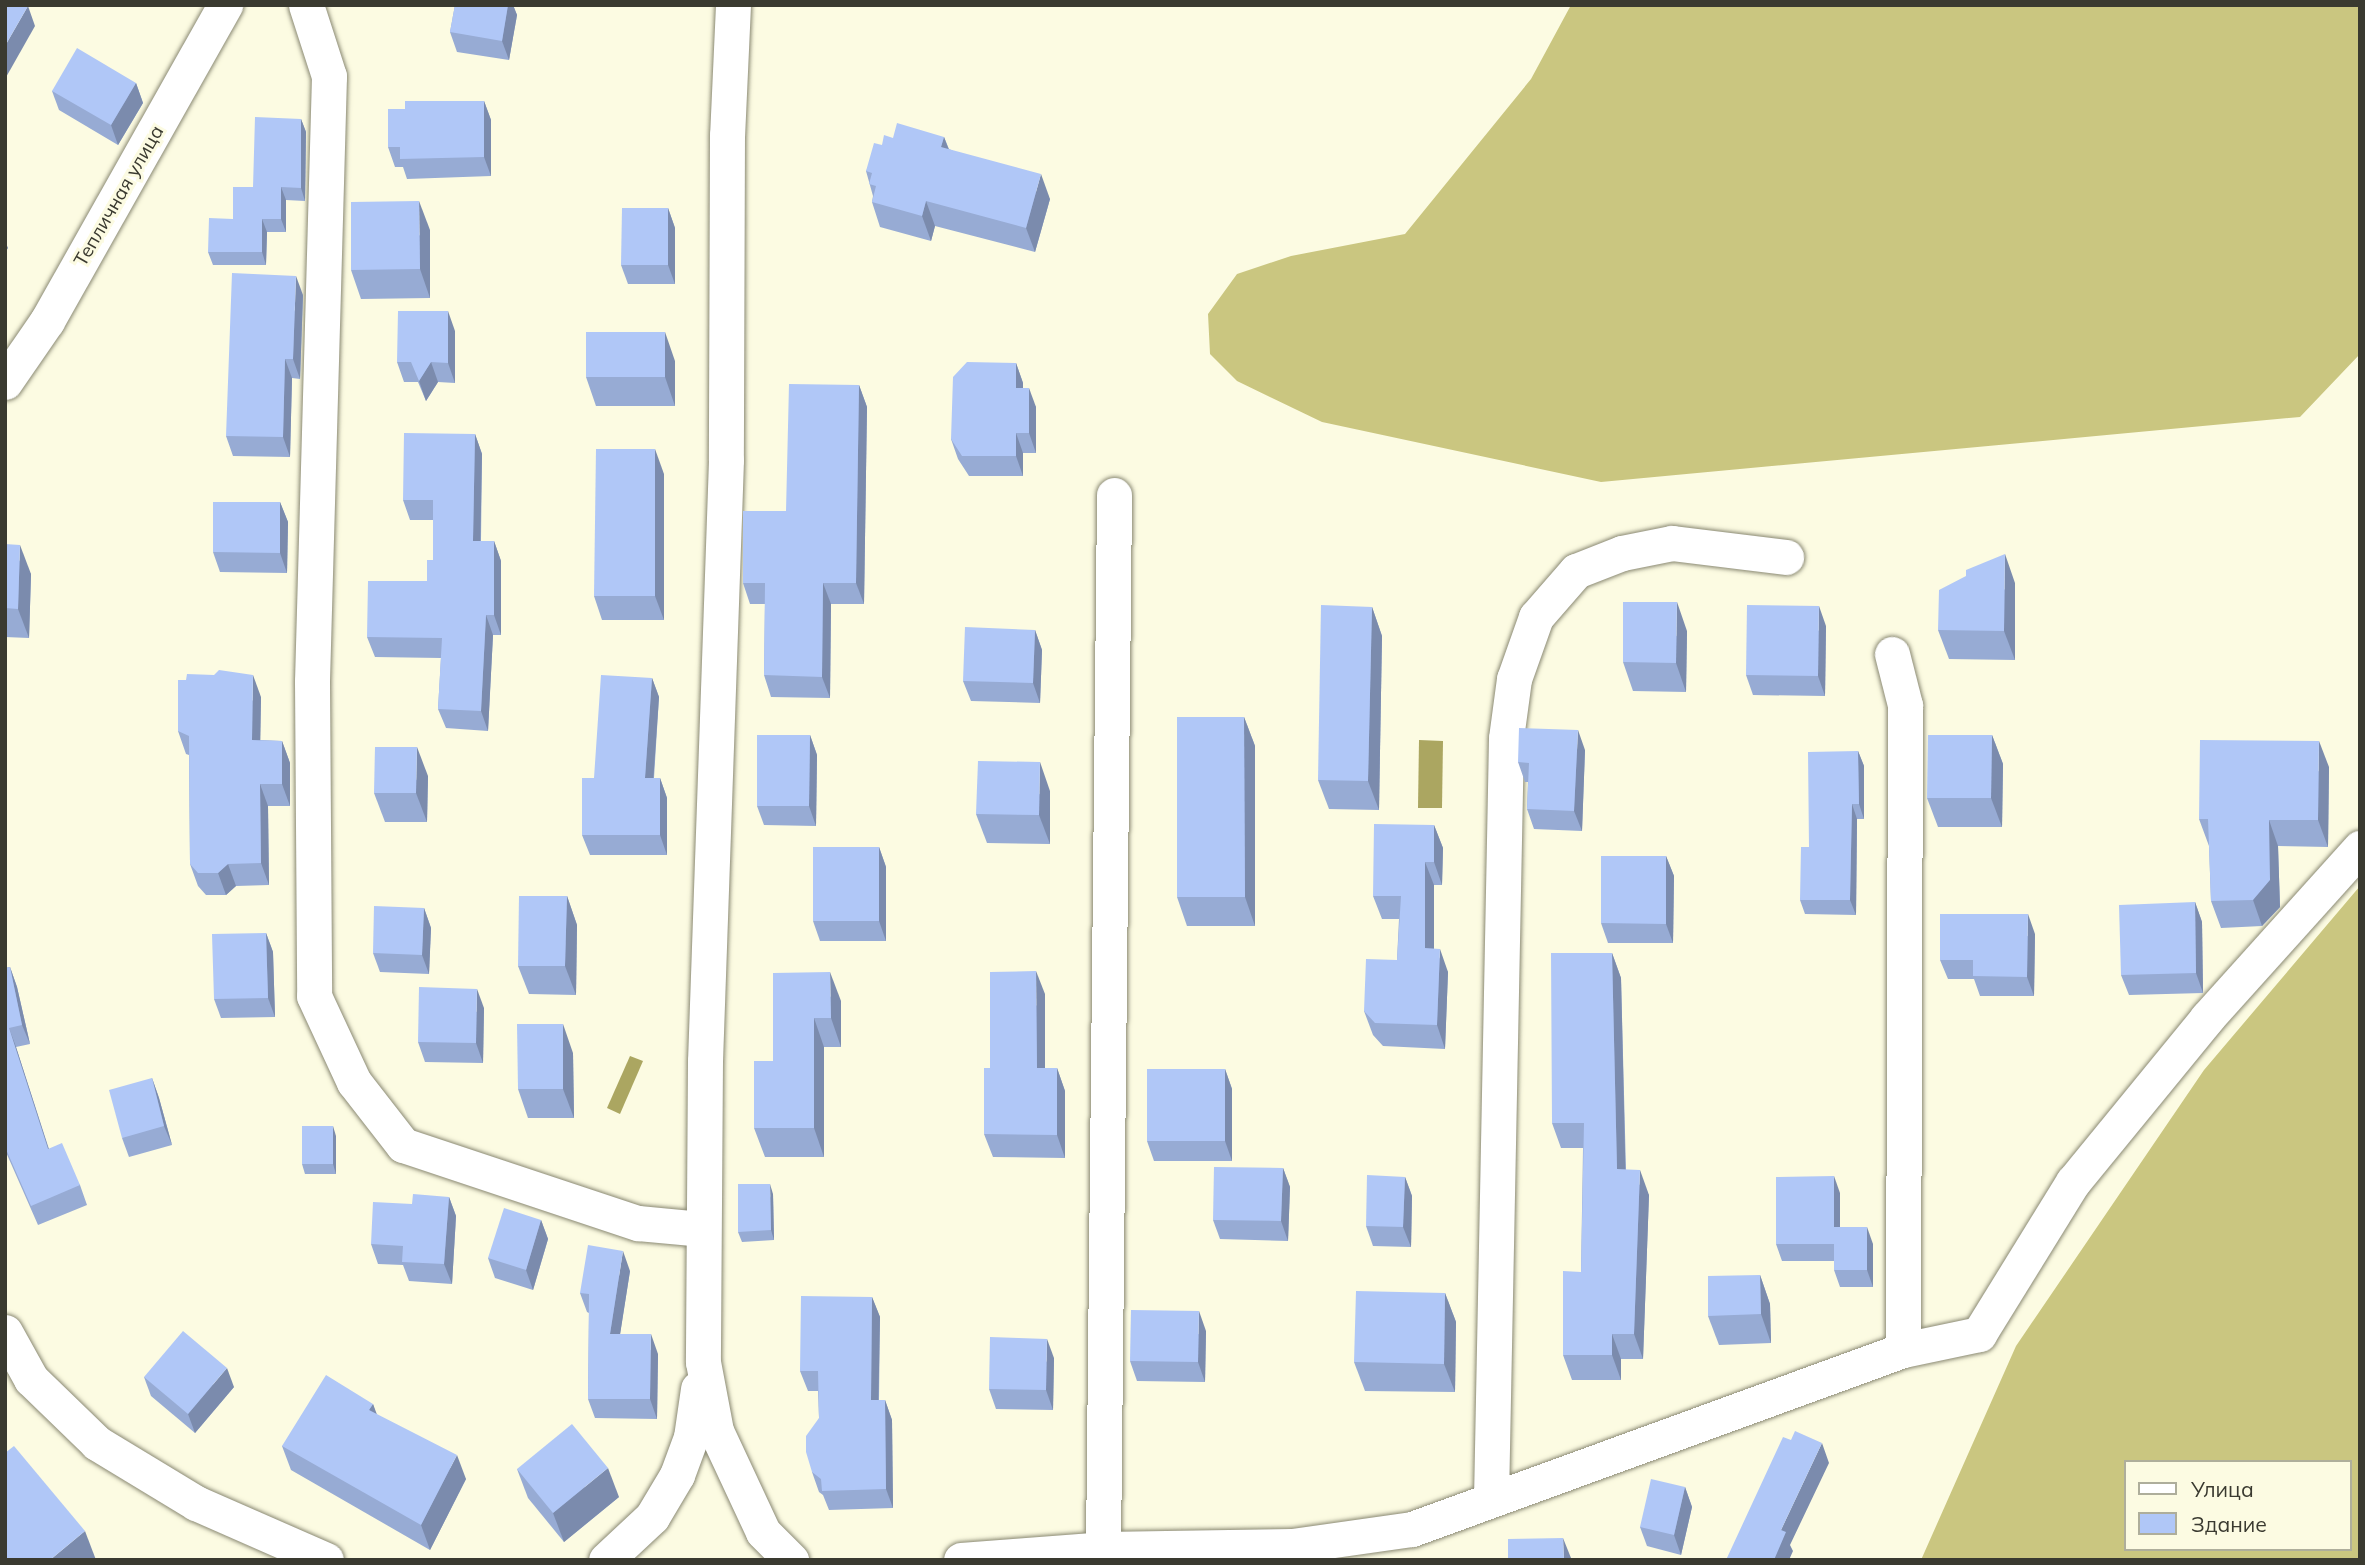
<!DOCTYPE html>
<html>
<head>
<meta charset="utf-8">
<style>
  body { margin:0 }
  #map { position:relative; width:2365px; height:1565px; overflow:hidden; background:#fcfbe2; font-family:Mulish,sans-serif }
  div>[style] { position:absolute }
  .forest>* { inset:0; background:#cac680 }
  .water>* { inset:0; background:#aba661 }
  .roads { filter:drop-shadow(0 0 2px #8a8973) drop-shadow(0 0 2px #8a8973) }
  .street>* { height:35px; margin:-17.5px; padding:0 17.5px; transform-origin:17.5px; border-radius:17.5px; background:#fff }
  .wall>* { inset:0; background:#97abd4 }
  .shaded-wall>* { inset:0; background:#7b8bad }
  .building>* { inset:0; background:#b0c7f7 }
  span { translate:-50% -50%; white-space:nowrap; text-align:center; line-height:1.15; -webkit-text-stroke:6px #fcfbe2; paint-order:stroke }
  .street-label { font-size:19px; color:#3a3a30 }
  .frame { position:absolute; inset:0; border:7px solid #3a3a30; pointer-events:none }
  .legend { position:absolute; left:2124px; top:1460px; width:228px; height:91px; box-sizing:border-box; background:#fcfbe2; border:2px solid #aeae9b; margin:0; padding:9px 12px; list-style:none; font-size:21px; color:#3a3a30 }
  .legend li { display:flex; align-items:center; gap:14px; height:35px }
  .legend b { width:35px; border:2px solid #aeae9b }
</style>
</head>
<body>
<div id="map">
  <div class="forest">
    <i style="clip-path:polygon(1571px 5px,2360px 5px,2360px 354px,2300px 417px,1601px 482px,1322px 422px,1237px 381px,1210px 354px,1208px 314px,1237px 274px,1291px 256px,1405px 234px,1531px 79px)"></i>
    <i style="clip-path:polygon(evenodd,2360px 886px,2360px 1560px,1921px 1560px,2016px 1346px,2204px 1070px,2360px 886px,2125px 1462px,2349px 1462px,2349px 1549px,2125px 1549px,2125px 1462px)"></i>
  </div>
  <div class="water">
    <i style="clip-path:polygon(1419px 740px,1443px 741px,1442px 808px,1418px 808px)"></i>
    <i style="clip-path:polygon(630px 1056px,643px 1061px,620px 1114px,607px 1108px)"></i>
  </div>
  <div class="roads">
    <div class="street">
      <i style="left:306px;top:5px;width:75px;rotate:72.1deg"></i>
      <i style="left:329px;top:76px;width:606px;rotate:91.61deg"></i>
      <i style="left:312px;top:682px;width:314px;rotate:89.6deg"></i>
      <i style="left:314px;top:996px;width:95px;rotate:65.1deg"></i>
      <i style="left:354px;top:1082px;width:80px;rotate:52.1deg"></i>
      <i style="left:403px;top:1145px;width:248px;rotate:18.4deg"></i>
      <i style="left:638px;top:1223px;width:63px;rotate:5.4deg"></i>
      <i style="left:733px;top:5px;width:130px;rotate:92.6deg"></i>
      <i style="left:727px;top:135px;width:325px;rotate:90.2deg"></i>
      <i style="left:726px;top:460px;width:601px;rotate:92deg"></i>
      <i style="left:705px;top:1061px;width:301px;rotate:90.4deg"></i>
      <i style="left:703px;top:1362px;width:70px;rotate:79.3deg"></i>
      <i style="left:716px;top:1431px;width:111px;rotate:65deg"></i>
      <i style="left:763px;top:1532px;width:40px;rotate:45deg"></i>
      <i style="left:5px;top:382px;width:74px;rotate:-55.5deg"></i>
      <i style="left:47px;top:321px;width:363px;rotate:-60.6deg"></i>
      <i style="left:1892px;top:654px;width:53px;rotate:75.7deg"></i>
      <i style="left:1905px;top:705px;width:645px;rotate:90.18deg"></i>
      <i style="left:5px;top:1332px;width:54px;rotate:61deg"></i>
      <i style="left:31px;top:1379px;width:92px;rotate:44.1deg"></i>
      <i style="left:97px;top:1443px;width:116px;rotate:31.2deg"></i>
      <i style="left:196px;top:1503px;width:142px;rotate:23.7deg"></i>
      <i style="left:1491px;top:1499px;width:761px;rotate:-88.87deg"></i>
      <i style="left:1506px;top:738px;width:60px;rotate:-82.3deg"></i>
      <i style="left:1514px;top:679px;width:66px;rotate:-70.5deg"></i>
      <i style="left:1536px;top:617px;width:61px;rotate:-49deg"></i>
      <i style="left:1576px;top:571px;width:49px;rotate:-21.4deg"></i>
      <i style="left:1622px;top:553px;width:51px;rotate:-11.3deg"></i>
      <i style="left:1672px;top:543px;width:115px;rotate:7deg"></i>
      <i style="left:1103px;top:1549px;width:1054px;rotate:-89.4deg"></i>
      <i style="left:606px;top:1560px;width:63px;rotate:-43.1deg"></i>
      <i style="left:652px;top:1517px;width:49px;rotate:-59.2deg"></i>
      <i style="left:677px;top:1475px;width:40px;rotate:-69.8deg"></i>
      <i style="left:691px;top:1437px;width:49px;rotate:-81.7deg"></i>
      <i style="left:961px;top:1560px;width:142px;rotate:-4.4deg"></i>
      <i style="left:1103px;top:1549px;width:189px;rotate:-0.9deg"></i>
      <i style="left:1292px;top:1546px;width:121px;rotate:-8.1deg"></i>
      <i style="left:1412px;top:1529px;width:523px;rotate:-20.03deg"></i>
      <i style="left:1903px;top:1350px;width:78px;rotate:-11.9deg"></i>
      <i style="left:1979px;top:1334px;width:179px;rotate:-58.3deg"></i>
      <i style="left:2073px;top:1182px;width:212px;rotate:-50.7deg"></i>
      <i style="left:2207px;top:1018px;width:229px;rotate:-48deg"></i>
    </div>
  </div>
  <div class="wall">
    <i style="clip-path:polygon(455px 5px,513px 5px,517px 15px,509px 60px,457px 52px,450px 32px)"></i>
    <i style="clip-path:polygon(136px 83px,143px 103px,118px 145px,59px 110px,52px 91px)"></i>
    <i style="clip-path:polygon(484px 101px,491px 120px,491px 176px,407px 179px,403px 167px,395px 167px,388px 147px,405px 109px)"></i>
    <i style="clip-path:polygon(301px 119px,306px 132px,305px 201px,286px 200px,286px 232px,267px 232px,266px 265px,213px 265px,208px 252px,233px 219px,253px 187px)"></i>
    <i style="clip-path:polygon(944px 137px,949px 149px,1050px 199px,1035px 252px,935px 226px,931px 241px,880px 227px,872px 202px,873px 196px,866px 171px,882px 145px,893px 138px)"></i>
    <i style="clip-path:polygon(668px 208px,675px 228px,675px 284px,628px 284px,621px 265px)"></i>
    <i style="clip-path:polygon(430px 230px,430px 298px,361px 299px,351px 270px)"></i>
    <i style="clip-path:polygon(303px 295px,300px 379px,292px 378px,290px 457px,233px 456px,226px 436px)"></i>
    <i style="clip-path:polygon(455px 331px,455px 383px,438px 382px,426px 401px,418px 382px,404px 382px,397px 362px)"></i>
    <i style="clip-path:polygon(675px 361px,675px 406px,596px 406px,586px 377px)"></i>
    <i style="clip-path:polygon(1016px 363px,1023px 383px,1023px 388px,1036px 407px,1036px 453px,1023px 453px,1023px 476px,969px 476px,958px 459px,951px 439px)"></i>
    <i style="clip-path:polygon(859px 385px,867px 407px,864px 604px,831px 604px,830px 698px,771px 697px,764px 675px,765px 604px,750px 604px,743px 583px,786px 511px)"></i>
    <i style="clip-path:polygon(475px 434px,482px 454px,481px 541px,494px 541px,501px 561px,501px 635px,493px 635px,488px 731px,446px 728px,438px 709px,441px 658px,375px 657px,367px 637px,427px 581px,433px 560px,433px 520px,410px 520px,403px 500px)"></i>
    <i style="clip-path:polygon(664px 474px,664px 620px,602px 620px,594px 596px)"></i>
    <i style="clip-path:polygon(280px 502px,288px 522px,287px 573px,220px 572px,213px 552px)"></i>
    <i style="clip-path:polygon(5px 544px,31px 574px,29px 638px,5px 637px)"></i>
    <i style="clip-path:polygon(2015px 583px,2015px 660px,1949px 659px,1938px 630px)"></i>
    <i style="clip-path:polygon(1372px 607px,1382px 636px,1379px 810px,1329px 809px,1318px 780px)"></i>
    <i style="clip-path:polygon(1826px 626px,1825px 696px,1753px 695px,1746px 675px)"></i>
    <i style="clip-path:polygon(1035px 630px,1042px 650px,1040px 703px,971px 701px,963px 681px)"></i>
    <i style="clip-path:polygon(1687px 631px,1686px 692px,1633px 691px,1623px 662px)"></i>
    <i style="clip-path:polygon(652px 678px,659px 697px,654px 778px,660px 778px,667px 798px,667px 855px,590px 855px,582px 835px,594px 778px)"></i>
    <i style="clip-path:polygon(261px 697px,260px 740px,282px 741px,290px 763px,290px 806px,268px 806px,269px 885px,236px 886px,226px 895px,206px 895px,198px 886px,190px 864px,189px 755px,186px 754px,178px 731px)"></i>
    <i style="clip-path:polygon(1244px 717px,1255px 746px,1255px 926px,1187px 926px,1177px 897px)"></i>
    <i style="clip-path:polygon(810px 735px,817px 755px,816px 826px,764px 825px,757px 806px)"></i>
    <i style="clip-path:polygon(1992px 735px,2003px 764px,2002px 827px,1938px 827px,1927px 798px)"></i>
    <i style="clip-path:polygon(1585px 750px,1582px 831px,1534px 829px,1527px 809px,1528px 782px,1525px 782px,1518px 762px)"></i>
    <i style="clip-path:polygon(1858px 751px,1864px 766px,1864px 819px,1857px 819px,1856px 915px,1805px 914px,1800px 900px)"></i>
    <i style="clip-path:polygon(2329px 767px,2328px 847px,2278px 846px,2280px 907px,2262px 926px,2221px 928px,2211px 901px,2209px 846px,2199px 819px)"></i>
    <i style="clip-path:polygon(428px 776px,427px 822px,385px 822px,374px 793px)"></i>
    <i style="clip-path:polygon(1050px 791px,1050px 844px,987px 843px,976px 814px)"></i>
    <i style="clip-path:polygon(1434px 825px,1443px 848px,1442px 885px,1434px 885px,1434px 949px,1448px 972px,1445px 1049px,1383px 1046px,1373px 1035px,1364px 1011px,1397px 960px,1399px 919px,1382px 919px,1373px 896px)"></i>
    <i style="clip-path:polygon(879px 847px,886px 867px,886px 941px,820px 941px,813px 921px)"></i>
    <i style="clip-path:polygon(1666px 856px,1674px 876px,1673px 943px,1608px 943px,1601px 923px)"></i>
    <i style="clip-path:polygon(567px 896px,577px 925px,576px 995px,529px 994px,518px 966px)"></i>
    <i style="clip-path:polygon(2195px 902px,2202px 922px,2203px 993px,2129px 995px,2121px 975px)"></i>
    <i style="clip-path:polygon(424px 908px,431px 928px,429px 974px,380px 972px,373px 953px)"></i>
    <i style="clip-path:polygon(266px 933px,273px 952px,275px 1017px,221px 1018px,214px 999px)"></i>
    <i style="clip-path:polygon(2035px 934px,2034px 996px,1980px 996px,1974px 979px,1948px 979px,1940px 960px)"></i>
    <i style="clip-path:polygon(1612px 953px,1621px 978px,1626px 1170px,1649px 1195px,1643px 1359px,1621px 1359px,1621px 1380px,1572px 1380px,1563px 1355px,1581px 1272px,1583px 1148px,1561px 1148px,1552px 1123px)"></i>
    <i style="clip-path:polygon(10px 967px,17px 987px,30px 1044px,16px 1047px,49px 1149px,80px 1185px,87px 1205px,38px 1225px,5px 1150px,5px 968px)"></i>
    <i style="clip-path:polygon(773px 973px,841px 1001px,841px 1047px,824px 1047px,824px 1157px,765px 1157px,754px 1128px,773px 1061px)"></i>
    <i style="clip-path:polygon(1045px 994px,1045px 1068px,1057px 1068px,1065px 1091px,1065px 1158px,993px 1157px,984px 1134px,990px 1068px)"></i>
    <i style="clip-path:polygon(484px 1008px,483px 1063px,425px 1062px,418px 1042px)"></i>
    <i style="clip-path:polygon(573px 1053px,574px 1118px,528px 1118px,518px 1089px)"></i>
    <i style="clip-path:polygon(1225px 1069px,1232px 1089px,1232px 1161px,1154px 1161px,1147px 1141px)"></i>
    <i style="clip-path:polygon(152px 1078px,159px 1098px,172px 1145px,129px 1157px,122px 1138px)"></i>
    <i style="clip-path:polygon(336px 1136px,336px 1174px,305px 1174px,302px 1164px)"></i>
    <i style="clip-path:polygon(1283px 1168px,1290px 1187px,1288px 1241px,1220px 1239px,1213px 1220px)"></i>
    <i style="clip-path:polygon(1405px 1177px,1412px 1196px,1411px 1247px,1373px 1246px,1366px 1226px)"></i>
    <i style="clip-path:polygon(1840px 1193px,1840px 1227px,1873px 1244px,1873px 1287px,1840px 1287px,1834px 1270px,1834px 1261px,1782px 1261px,1776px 1244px)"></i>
    <i style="clip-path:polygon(773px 1194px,774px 1240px,742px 1242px,738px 1232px)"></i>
    <i style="clip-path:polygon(449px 1197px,456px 1216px,452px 1284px,409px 1281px,403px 1265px,378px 1264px,371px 1244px,412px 1204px)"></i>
    <i style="clip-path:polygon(541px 1220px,548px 1239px,533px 1290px,495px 1278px,488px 1258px)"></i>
    <i style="clip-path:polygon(630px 1271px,620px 1334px,658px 1354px,657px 1419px,595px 1418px,588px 1399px,589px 1313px,587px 1312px,580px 1293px)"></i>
    <i style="clip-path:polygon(1760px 1275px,1770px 1304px,1771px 1343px,1719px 1345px,1708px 1316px)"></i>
    <i style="clip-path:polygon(1445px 1293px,1456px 1322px,1455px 1392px,1365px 1391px,1354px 1362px)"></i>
    <i style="clip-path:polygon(872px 1297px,880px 1317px,879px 1400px,885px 1400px,892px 1420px,893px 1508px,829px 1510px,823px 1495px,819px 1492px,812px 1472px,819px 1418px,818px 1391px,808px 1391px,800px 1371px)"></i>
    <i style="clip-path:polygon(1206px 1331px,1205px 1382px,1137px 1381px,1130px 1361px)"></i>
    <i style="clip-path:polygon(1054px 1358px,1053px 1410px,996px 1409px,989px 1389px)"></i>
    <i style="clip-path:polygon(144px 1377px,234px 1387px,195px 1433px,151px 1396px)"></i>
    <i style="clip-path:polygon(373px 1404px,376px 1414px,466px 1479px,430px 1550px,291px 1470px,282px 1446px)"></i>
    <i style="clip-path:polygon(517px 1469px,619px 1497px,564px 1542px,528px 1498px)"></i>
    <i style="clip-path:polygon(1685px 1487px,1692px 1507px,1681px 1555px,1647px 1546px,1640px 1527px)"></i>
  </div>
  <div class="shaded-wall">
    <i style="clip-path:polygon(508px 5px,513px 5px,517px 15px,509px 60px,502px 41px)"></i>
    <i style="clip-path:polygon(28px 6px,35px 26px,5px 79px,5px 46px)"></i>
    <i style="clip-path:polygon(136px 83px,143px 103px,118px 145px,111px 125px)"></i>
    <i style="clip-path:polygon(484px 101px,491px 120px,491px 176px,484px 157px)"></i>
    <i style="clip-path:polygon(301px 119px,306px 132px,305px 201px,301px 188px)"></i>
    <i style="clip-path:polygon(944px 137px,953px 161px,941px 147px)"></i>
    <i style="clip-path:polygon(1041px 174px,1050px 199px,1035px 252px,1026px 228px)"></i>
    <i style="clip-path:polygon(281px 187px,286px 200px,286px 232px,281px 219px)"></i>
    <i style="clip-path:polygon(419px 201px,430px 230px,430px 298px,420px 269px)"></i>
    <i style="clip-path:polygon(926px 201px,935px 226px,931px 241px,922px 216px)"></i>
    <i style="clip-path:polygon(668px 208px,675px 228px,675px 284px,668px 265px)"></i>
    <i style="clip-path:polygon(262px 219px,267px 232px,266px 265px,262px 252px)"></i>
    <i style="clip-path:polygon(5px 241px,8px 248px,5px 253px)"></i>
    <i style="clip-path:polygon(296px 276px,303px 295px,300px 379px,293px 359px)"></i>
    <i style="clip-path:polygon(448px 311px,455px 331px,455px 383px,448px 363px)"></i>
    <i style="clip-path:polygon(665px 332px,675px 361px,675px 406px,665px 377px)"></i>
    <i style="clip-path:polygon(285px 359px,292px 378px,290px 457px,283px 437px)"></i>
    <i style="clip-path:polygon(431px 362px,438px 382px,426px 401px,419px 381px)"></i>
    <i style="clip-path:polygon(1016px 363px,1023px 383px,1023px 407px,1016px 388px)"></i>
    <i style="clip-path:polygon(859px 385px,867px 407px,864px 604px,856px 583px)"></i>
    <i style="clip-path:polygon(1029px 388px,1036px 407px,1036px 453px,1029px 433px)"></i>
    <i style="clip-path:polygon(1016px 433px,1023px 453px,1023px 476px,1016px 456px)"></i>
    <i style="clip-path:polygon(475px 434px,482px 454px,480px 561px,473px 541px)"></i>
    <i style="clip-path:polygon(655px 449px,664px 474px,664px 620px,655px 596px)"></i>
    <i style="clip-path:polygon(280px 502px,288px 522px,287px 573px,280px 553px)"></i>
    <i style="clip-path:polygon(494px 541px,501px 561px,501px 635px,494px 615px)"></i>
    <i style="clip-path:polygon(20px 545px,31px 574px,29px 638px,18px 609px)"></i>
    <i style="clip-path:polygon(2005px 554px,2015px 583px,2015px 660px,2004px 631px)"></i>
    <i style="clip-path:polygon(823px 583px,831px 604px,830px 698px,822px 677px)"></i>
    <i style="clip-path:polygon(1677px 602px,1687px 631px,1686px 692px,1676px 663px)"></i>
    <i style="clip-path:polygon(1819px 606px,1826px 626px,1825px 696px,1818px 676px)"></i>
    <i style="clip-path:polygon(1372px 607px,1382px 636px,1379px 810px,1368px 781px)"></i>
    <i style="clip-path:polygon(486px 615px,493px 635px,488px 731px,481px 711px)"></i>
    <i style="clip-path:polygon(1035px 630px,1042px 650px,1040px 703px,1033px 683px)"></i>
    <i style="clip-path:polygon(253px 675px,261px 697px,260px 762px,252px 740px)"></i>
    <i style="clip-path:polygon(652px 678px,659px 697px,652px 798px,645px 778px)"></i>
    <i style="clip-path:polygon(1244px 717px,1255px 746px,1255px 926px,1245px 897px)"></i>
    <i style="clip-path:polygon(1578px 730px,1585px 750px,1582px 831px,1574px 811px)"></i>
    <i style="clip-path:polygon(810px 735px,817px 755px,816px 826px,809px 806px)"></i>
    <i style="clip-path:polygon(1992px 735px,2003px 764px,2002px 827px,1991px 798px)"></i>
    <i style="clip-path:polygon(282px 741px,290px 763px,290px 806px,282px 784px)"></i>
    <i style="clip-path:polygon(2319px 741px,2329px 767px,2328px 847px,2318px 820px)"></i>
    <i style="clip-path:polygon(417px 747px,428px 776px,427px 822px,416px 793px)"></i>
    <i style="clip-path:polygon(1858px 751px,1864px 766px,1864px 819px,1859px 804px)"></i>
    <i style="clip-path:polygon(1040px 762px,1050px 791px,1050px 844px,1039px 815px)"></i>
    <i style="clip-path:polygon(660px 778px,667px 798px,667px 855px,660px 835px)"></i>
    <i style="clip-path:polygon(260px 784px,268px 806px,269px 885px,261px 863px)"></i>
    <i style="clip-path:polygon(1852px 804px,1857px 819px,1856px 915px,1850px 900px)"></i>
    <i style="clip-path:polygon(2269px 820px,2278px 846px,2280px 907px,2262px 926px,2253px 900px)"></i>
    <i style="clip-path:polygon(1434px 825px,1443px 848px,1442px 885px,1434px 862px)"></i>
    <i style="clip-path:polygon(879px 847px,886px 867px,886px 941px,879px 921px)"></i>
    <i style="clip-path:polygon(1666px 856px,1674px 876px,1673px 943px,1666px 924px)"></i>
    <i style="clip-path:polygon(1425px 862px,1434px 885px,1434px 972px,1425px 948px)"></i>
    <i style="clip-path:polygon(228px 864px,236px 886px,226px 895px,218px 873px)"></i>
    <i style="clip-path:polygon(567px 896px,577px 925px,576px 995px,565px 966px)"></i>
    <i style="clip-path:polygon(2195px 902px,2202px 922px,2203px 993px,2196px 973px)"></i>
    <i style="clip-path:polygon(424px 908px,431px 928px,429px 974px,422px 955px)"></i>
    <i style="clip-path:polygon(2028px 914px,2035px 934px,2034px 996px,2027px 977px)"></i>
    <i style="clip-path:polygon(266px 933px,273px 952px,275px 1017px,268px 998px)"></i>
    <i style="clip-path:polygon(1440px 949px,1448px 972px,1445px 1049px,1437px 1025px)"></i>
    <i style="clip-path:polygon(1612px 953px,1621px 978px,1626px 1195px,1617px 1169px)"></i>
    <i style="clip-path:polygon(10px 967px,17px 987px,30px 1044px,22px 1025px)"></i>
    <i style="clip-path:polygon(1036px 971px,1045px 994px,1045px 1091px,1037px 1068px)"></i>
    <i style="clip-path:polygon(830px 972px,841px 1001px,841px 1047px,831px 1018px)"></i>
    <i style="clip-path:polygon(477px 989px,484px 1008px,483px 1063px,476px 1043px)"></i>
    <i style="clip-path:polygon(814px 1018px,824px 1047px,824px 1157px,814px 1128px)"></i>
    <i style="clip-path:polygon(563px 1024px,573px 1053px,574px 1118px,563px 1089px)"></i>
    <i style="clip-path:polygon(9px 1028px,16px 1047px,55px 1169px,48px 1149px)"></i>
    <i style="clip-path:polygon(1057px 1068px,1065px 1091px,1065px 1158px,1057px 1135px)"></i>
    <i style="clip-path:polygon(1225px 1069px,1232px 1089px,1232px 1161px,1225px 1141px)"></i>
    <i style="clip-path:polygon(152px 1078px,159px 1098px,172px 1145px,164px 1126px)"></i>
    <i style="clip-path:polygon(333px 1126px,336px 1136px,336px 1174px,333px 1164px)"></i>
    <i style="clip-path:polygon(1283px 1168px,1290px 1187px,1288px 1241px,1281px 1221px)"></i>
    <i style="clip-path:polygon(1640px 1170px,1649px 1195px,1643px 1359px,1634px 1334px)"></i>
    <i style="clip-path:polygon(1834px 1176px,1840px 1193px,1840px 1244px,1834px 1227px)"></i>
    <i style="clip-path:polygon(1405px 1177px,1412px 1196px,1411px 1247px,1403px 1227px)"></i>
    <i style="clip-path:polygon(770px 1184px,773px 1194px,774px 1240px,771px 1230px)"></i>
    <i style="clip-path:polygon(449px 1197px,456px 1216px,452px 1284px,444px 1264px)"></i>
    <i style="clip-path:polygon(541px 1220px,548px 1239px,533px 1290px,526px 1270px)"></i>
    <i style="clip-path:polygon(1867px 1227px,1873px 1244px,1873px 1287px,1867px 1270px)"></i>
    <i style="clip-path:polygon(623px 1251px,630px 1271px,617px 1354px,610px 1334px)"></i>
    <i style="clip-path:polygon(1760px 1275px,1770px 1304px,1771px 1343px,1761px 1314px)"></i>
    <i style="clip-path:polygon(1445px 1293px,1456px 1322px,1455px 1392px,1444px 1364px)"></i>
    <i style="clip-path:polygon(872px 1297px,880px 1317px,878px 1420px,871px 1400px)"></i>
    <i style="clip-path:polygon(1199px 1311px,1206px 1331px,1205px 1382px,1198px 1362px)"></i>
    <i style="clip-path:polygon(651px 1334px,658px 1354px,657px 1419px,650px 1399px)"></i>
    <i style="clip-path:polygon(1612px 1334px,1621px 1359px,1621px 1380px,1612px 1355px)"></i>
    <i style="clip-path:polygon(1047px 1339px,1054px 1358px,1053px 1410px,1046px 1390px)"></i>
    <i style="clip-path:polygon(227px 1368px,234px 1387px,195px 1433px,188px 1414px)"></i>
    <i style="clip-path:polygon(885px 1400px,892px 1420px,893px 1508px,886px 1489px)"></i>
    <i style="clip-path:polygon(373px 1404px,382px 1428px,369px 1410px)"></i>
    <i style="clip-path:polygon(1822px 1443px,1829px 1463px,1790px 1545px,1793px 1551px,1789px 1560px,1774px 1560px,1781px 1530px)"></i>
    <i style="clip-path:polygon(457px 1455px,466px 1479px,430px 1550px,421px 1525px)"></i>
    <i style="clip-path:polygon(608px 1468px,619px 1497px,564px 1542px,553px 1513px)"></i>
    <i style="clip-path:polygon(1685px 1487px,1692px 1507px,1681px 1555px,1674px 1535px)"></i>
    <i style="clip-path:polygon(85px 1531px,96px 1560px,50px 1560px)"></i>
    <i style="clip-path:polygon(1563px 1538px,1571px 1558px,1571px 1560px,1564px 1560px)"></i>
  </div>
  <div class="building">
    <i style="clip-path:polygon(5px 5px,28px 6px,5px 46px)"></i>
    <i style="clip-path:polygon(455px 5px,508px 5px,502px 41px,450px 32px)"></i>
    <i style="clip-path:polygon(77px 48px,136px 83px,111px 125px,52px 91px)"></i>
    <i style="clip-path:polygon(405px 101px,484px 101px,484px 157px,400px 159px,400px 147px,388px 147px,388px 109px,405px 109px)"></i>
    <i style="clip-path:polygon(255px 117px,301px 119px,301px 188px,281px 187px,281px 219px,262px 219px,262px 252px,208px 252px,209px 218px,233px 219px,233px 187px,278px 187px,253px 187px)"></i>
    <i style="clip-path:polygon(897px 123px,944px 137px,941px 147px,1041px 174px,1026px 228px,926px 201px,922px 216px,872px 202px,876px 186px,869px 184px,872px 173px,866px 171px,874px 143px,882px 145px,884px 135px,893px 138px)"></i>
    <i style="clip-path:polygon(419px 201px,420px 269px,351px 270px,351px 202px)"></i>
    <i style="clip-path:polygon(622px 208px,668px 208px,668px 265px,621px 265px)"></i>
    <i style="clip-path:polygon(232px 273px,296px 276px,293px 359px,285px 359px,283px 437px,226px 436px)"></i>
    <i style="clip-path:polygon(398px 311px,448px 311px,448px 363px,431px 362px,419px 381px,411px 362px,397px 362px)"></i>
    <i style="clip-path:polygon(586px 332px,665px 332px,665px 377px,586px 377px)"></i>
    <i style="clip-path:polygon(967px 362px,1016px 363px,1016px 388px,1029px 388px,1029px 433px,1016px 433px,1016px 456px,962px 456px,951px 439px,953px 377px)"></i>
    <i style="clip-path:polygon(789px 384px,859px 385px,856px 583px,823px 583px,822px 677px,764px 675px,765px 583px,743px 583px,743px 511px,786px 511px)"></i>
    <i style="clip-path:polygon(404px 433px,475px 434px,473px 541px,494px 541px,494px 615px,486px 615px,481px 711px,438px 709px,442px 638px,367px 637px,368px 581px,427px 581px,427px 560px,433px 560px,433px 500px,403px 500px)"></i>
    <i style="clip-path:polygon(596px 449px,655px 449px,655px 596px,594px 596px)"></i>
    <i style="clip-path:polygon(213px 502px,280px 502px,280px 553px,213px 552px)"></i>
    <i style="clip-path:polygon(5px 544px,20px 545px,18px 609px,5px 608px)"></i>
    <i style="clip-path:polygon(2005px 554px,2004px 631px,1938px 630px,1939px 590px,1966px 576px,1966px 570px)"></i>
    <i style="clip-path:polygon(1623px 602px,1677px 602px,1676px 663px,1623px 662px)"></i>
    <i style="clip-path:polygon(1321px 605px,1372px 607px,1368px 781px,1318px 780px)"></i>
    <i style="clip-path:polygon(1747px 605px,1819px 606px,1818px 676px,1746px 675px)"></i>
    <i style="clip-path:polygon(965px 627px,1035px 630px,1033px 683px,963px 681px)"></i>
    <i style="clip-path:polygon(219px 670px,253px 675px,252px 740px,282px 741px,282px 784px,260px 784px,261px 863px,228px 864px,218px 873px,198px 873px,190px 864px,189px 736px,178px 731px,178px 680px,186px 680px,187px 674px,214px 675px)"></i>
    <i style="clip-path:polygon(601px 675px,652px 678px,645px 778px,660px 778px,660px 835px,582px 835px,582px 778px,594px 778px)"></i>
    <i style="clip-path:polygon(1177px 717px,1244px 717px,1245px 897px,1177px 897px)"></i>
    <i style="clip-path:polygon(1519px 728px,1578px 730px,1574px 811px,1527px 809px,1529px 763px,1518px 762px)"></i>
    <i style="clip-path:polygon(757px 735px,810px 735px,809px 806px,757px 806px)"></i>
    <i style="clip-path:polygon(1928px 735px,1992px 735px,1991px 798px,1927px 798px)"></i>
    <i style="clip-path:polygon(2200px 740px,2319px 741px,2318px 820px,2269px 820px,2270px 880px,2253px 900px,2211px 901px,2208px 819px,2199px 819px)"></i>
    <i style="clip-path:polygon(375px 747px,417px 747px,416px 793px,374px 793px)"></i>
    <i style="clip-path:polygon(1858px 751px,1859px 804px,1852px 804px,1850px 900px,1800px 900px,1801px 847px,1809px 847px,1808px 752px)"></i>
    <i style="clip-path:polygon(978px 761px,1040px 762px,1039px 815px,976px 814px)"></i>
    <i style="clip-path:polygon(1374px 824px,1434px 825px,1434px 862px,1425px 862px,1425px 948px,1440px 949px,1437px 1025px,1375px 1023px,1364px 1011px,1366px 959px,1397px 960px,1401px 896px,1373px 896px)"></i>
    <i style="clip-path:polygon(813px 847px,879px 847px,879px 921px,813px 921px)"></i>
    <i style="clip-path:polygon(1601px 856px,1666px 856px,1666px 924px,1601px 923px)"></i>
    <i style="clip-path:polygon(519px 896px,567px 896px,565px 966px,518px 966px)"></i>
    <i style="clip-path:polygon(2195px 902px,2196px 973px,2121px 975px,2119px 905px)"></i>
    <i style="clip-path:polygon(374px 906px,424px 908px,422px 955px,373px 953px)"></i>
    <i style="clip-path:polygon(1940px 914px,2028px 914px,2027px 977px,1973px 976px,1973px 960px,1940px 960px)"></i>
    <i style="clip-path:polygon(266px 933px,268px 998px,214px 999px,212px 934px)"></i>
    <i style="clip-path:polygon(1551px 953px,1612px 953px,1617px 1169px,1640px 1170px,1634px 1334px,1612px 1334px,1612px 1355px,1563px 1355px,1563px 1271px,1581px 1272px,1584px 1123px,1552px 1123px)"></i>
    <i style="clip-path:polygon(10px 967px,22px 1025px,9px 1028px,48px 1149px,62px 1143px,80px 1185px,31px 1206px,5px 1147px,5px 968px)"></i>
    <i style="clip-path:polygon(1036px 971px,1037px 1068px,1057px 1068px,1057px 1135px,984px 1134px,984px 1068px,990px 1068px,990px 972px)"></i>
    <i style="clip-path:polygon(830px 972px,831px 1018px,814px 1018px,814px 1128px,754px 1128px,754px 1061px,773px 1061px,773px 973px)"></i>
    <i style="clip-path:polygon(419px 987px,477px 989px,476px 1043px,418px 1042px)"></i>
    <i style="clip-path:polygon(517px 1024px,563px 1024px,563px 1089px,518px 1089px)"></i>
    <i style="clip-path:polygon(1147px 1069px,1225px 1069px,1225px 1141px,1147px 1141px)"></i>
    <i style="clip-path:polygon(152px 1078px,164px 1126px,122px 1138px,109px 1090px)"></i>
    <i style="clip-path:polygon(302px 1126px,333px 1126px,333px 1164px,302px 1164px)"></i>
    <i style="clip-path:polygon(1214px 1167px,1283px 1168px,1281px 1221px,1213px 1220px)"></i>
    <i style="clip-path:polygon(1367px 1175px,1405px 1177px,1403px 1227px,1366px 1226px)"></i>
    <i style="clip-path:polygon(1834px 1176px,1834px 1227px,1867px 1227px,1867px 1270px,1834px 1270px,1834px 1244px,1776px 1244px,1776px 1177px)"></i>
    <i style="clip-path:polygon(738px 1184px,770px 1184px,771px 1230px,738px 1232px)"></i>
    <i style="clip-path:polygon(413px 1194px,449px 1197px,444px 1264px,402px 1262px,403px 1246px,371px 1244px,373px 1202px,412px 1204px)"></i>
    <i style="clip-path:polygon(504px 1208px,541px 1220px,526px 1270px,488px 1258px)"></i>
    <i style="clip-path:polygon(588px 1245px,623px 1251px,610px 1334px,651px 1334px,650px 1399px,588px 1399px,589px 1294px,580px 1293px)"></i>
    <i style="clip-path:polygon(1760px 1275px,1761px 1314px,1708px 1316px,1708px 1276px)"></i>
    <i style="clip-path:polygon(1356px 1291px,1445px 1293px,1444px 1364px,1354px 1362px)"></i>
    <i style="clip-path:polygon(801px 1296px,872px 1297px,871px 1400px,885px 1400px,886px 1489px,822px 1491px,821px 1479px,812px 1472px,806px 1452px,806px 1436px,819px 1418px,818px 1371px,800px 1371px)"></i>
    <i style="clip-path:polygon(1131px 1310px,1199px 1311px,1198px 1362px,1130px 1361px)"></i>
    <i style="clip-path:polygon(183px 1331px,227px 1368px,188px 1414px,144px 1377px)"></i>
    <i style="clip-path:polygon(990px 1337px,1047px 1339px,1046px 1390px,989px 1389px)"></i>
    <i style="clip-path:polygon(326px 1375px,373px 1404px,369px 1410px,457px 1455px,421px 1525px,282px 1446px)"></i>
    <i style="clip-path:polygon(572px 1424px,608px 1468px,553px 1513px,517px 1469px)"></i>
    <i style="clip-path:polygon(1795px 1431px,1822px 1443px,1781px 1530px,1786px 1532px,1774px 1560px,1726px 1560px,1783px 1437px,1791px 1440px)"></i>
    <i style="clip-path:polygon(14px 1446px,85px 1531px,50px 1560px,5px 1560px,5px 1453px)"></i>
    <i style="clip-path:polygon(1651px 1479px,1685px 1487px,1674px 1535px,1640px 1527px)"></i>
    <i style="clip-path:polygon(1563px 1538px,1564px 1560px,1508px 1560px,1508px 1539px)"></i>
  </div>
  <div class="street-label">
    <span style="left:119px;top:196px;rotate:-60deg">Тепличная улица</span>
  </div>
  <div class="frame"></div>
  <ul class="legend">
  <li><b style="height:9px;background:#fff"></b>Улица</li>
  <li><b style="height:19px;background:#b0c7f7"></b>Здание</li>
  </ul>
</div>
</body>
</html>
